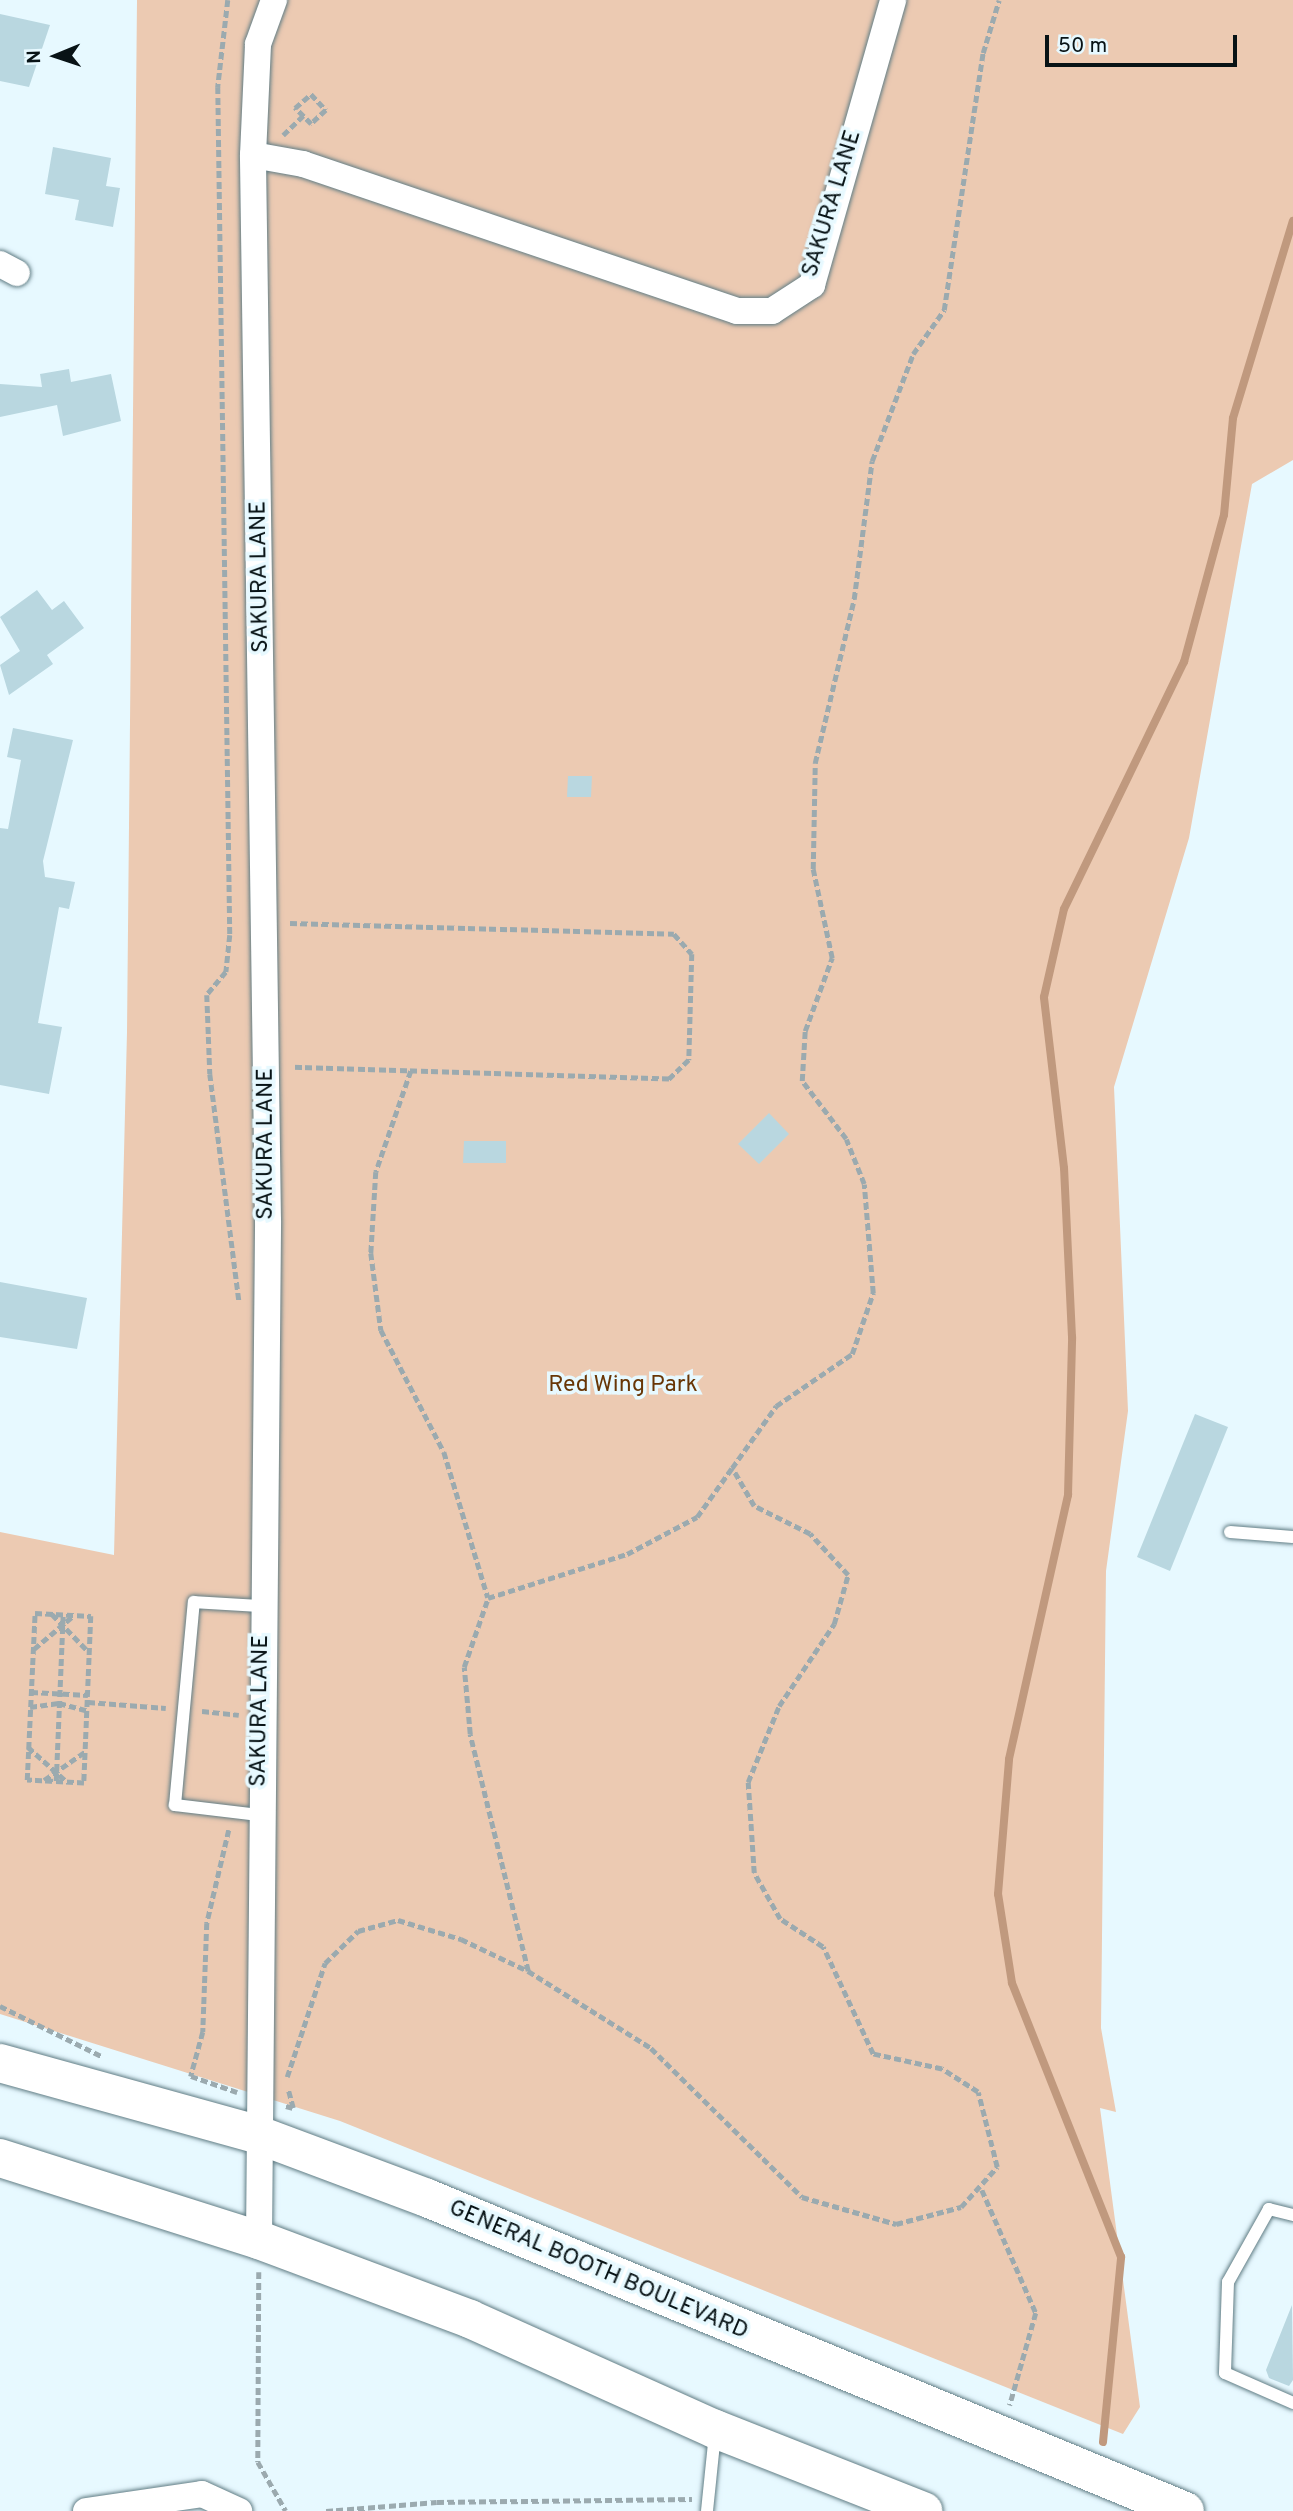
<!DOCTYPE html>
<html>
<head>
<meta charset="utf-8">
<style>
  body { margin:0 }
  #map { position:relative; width:1293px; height:2511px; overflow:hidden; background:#e7f9ff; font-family:Overpass,sans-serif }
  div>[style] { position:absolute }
  .green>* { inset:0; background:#eccab2 }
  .stream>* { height:8px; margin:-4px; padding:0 4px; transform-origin:4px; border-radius:4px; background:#c0997e }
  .building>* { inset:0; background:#b9d7e0 }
  .path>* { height:4.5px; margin-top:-2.25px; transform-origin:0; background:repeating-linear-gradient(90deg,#9baaaf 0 7px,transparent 0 10.5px) }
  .roads { filter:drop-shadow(0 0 2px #617d85) drop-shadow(0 0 2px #617d85) }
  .lane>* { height:12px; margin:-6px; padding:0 6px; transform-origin:6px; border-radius:6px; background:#fff }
  .street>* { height:26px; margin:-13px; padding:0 13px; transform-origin:13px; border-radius:13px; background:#fff }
  .highway>* { height:38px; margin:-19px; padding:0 19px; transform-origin:19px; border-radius:19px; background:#fff }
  span { translate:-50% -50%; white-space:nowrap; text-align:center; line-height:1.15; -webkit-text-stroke:7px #e7f9ff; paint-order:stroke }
  .street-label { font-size:23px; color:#081316 }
  .park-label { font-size:23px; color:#683606 }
  .north { position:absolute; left:21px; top:21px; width:70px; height:70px; -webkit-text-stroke:5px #e7f9ff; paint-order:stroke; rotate:268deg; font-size:19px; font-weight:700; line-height:28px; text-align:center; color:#081316 }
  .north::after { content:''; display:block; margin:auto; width:24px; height:32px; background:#081316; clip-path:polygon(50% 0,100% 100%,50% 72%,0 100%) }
  .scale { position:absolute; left:1045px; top:35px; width:192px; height:32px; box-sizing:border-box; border:4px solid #081316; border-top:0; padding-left:9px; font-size:21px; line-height:24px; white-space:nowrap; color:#081316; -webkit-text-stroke:5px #e7f9ff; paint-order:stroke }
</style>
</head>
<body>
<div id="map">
  <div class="green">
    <i style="clip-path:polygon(137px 0,1293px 0,1293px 460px,1252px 484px,1189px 838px,1114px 1087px,1128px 1411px,1106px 1571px,1101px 2028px,1116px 2112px,1100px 2108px,1140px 2407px,1123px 2434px,340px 2121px,0 2014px,0 1532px,114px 1555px,127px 1032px)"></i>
  </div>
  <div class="stream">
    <i style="left:1103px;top:2442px;width:186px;rotate:-84.4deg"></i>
    <i style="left:1121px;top:2257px;width:295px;rotate:-111.7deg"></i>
    <i style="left:1012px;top:1983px;width:90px;rotate:-98.9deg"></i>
    <i style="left:998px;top:1894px;width:135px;rotate:-85.3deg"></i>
    <i style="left:1009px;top:1759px;width:271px;rotate:-77.4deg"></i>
    <i style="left:1068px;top:1495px;width:158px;rotate:-88.5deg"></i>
    <i style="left:1072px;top:1337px;width:169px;rotate:-92.7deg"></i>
    <i style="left:1064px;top:1168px;width:172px;rotate:-96.7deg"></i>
    <i style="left:1044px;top:997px;width:90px;rotate:-77.2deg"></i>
    <i style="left:1064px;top:909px;width:275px;rotate:-64.1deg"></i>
    <i style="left:1184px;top:662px;width:152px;rotate:-74.8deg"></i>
    <i style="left:1224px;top:515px;width:97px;rotate:-84.7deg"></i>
    <i style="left:1233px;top:418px;width:206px;rotate:-73.1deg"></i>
  </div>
  <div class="building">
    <i style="clip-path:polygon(0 14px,50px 25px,29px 87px,0 81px)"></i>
    <i style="clip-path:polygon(53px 147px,111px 158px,106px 186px,120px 188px,113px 227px,75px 220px,79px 200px,45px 194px)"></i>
    <i style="clip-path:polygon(69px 369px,71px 382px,111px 374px,121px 421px,63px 436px,57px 405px,0 417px,0 384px,42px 387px,40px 374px)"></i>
    <i style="clip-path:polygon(37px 590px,52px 610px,64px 601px,84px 628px,47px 655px,53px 664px,9px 695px,0 665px,20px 651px,0 617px)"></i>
    <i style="clip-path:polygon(13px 728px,73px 740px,43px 861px,45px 877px,75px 882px,69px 909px,59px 907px,38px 1023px,62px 1027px,49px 1094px,0 1085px,0 828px,8px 829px,21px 760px,7px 757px)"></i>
    <i style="clip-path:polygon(568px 776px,592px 776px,591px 797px,567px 797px)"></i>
    <i style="clip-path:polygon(769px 1113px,789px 1134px,759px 1164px,738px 1144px)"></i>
    <i style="clip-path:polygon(464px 1141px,506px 1141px,506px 1163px,463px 1163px)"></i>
    <i style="clip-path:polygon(0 1282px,87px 1298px,77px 1349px,0 1337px)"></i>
    <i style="clip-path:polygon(1195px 1414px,1228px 1427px,1170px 1571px,1137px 1557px)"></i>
    <i style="clip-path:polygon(1292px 2305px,1293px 2380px,1289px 2386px,1269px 2378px,1266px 2370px)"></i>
  </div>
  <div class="path">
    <i style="left:228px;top:0;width:88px;rotate:96.6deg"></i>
    <i style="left:218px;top:87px;width:848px;rotate:89.19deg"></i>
    <i style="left:230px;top:935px;width:37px;rotate:96deg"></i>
    <i style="left:226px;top:972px;width:30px;rotate:130deg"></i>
    <i style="left:207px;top:995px;width:79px;rotate:87.8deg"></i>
    <i style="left:210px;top:1074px;width:229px;rotate:82.7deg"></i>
    <i style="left:311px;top:94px;width:22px;rotate:47deg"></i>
    <i style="left:326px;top:110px;width:21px;rotate:137deg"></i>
    <i style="left:311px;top:124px;width:23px;rotate:-135deg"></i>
    <i style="left:295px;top:108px;width:21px;rotate:-41deg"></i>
    <i style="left:283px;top:135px;width:28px;rotate:-44deg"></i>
    <i style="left:290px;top:923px;width:384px;rotate:1.6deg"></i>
    <i style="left:674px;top:934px;width:27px;rotate:48deg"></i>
    <i style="left:692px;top:954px;width:106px;rotate:91.6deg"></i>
    <i style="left:689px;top:1060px;width:28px;rotate:136deg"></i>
    <i style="left:669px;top:1079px;width:377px;rotate:-178.2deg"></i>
    <i style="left:411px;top:1071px;width:107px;rotate:109.1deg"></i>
    <i style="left:376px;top:1172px;width:81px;rotate:93.5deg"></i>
    <i style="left:371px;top:1253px;width:78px;rotate:82.6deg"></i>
    <i style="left:381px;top:1330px;width:137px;rotate:62.7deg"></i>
    <i style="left:444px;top:1452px;width:152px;rotate:73.2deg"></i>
    <i style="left:35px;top:1613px;width:56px;rotate:3.1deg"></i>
    <i style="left:91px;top:1616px;width:167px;rotate:92.4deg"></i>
    <i style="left:84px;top:1783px;width:57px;rotate:-177deg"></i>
    <i style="left:27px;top:1780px;width:167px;rotate:-87.3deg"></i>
    <i style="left:52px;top:1614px;width:53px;rotate:45.8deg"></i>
    <i style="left:34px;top:1649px;width:52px;rotate:-40.4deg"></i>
    <i style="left:31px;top:1692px;width:57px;rotate:3deg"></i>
    <i style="left:88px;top:1702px;width:78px;rotate:4.4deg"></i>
    <i style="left:30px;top:1707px;width:29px;rotate:-8deg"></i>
    <i style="left:59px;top:1703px;width:30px;rotate:15deg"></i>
    <i style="left:202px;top:1711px;width:37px;rotate:6deg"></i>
    <i style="left:28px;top:1747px;width:51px;rotate:41.8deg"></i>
    <i style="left:44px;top:1780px;width:51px;rotate:-34.6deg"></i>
    <i style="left:56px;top:1781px;width:167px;rotate:-87.6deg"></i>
    <i style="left:229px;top:1830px;width:96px;rotate:103.3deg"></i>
    <i style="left:207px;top:1923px;width:109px;rotate:92.1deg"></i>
    <i style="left:203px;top:2032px;width:46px;rotate:105.3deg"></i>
    <i style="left:191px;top:2076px;width:49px;rotate:19.2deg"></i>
    <i style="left:528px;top:1971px;width:145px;rotate:32deg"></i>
    <i style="left:651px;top:2048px;width:212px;rotate:44.6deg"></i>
    <i style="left:802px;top:2197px;width:98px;rotate:16deg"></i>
    <i style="left:896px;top:2224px;width:67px;rotate:-14.7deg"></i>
    <i style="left:961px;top:2207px;width:54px;rotate:-48deg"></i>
    <i style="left:997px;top:2167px;width:77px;rotate:-104.2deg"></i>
    <i style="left:978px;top:2092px;width:43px;rotate:-147.4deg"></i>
    <i style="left:942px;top:2069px;width:71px;rotate:-167.7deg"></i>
    <i style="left:873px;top:2054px;width:118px;rotate:-115deg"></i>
    <i style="left:823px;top:1947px;width:51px;rotate:-146.9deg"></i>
    <i style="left:780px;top:1919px;width:53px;rotate:-119.5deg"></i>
    <i style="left:754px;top:1873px;width:91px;rotate:-93.8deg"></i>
    <i style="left:748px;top:1782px;width:82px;rotate:-67.8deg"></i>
    <i style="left:779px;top:1706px;width:99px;rotate:-56.1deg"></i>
    <i style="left:834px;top:1624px;width:51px;rotate:-74.1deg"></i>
    <i style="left:848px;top:1575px;width:56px;rotate:-132.8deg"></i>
    <i style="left:810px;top:1534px;width:63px;rotate:-153.4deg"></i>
    <i style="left:754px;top:1506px;width:44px;rotate:-120.1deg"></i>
    <i style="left:732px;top:1468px;width:76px;rotate:-54.6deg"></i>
    <i style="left:776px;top:1406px;width:92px;rotate:-34.4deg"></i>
    <i style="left:852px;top:1354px;width:65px;rotate:-71deg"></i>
    <i style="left:873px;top:1293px;width:109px;rotate:-94.7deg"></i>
    <i style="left:864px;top:1184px;width:48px;rotate:-111.8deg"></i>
    <i style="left:846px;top:1139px;width:73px;rotate:-127.2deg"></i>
    <i style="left:802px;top:1081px;width:50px;rotate:-86.6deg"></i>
    <i style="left:805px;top:1031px;width:78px;rotate:-69.7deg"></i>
    <i style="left:832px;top:958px;width:91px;rotate:-102.1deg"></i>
    <i style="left:813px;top:869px;width:106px;rotate:-88.9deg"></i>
    <i style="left:815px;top:763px;width:169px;rotate:-76.6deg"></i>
    <i style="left:854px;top:599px;width:139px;rotate:-82.6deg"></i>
    <i style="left:872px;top:461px;width:115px;rotate:-69deg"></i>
    <i style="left:913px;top:354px;width:54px;rotate:-54.8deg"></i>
    <i style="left:944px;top:310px;width:260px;rotate:-81.4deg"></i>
    <i style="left:983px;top:53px;width:55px;rotate:-73.2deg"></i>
    <i style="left:0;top:2006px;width:113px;rotate:26.3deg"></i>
    <i style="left:287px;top:2077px;width:120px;rotate:-71.6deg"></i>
    <i style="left:325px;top:1963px;width:46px;rotate:-44.1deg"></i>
    <i style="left:358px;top:1931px;width:41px;rotate:-15.4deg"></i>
    <i style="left:398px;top:1920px;width:66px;rotate:16.8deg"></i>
    <i style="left:461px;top:1939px;width:74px;rotate:25.5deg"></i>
    <i style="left:528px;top:1971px;width:244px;rotate:-103.8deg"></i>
    <i style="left:470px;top:1734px;width:67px;rotate:-95.1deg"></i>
    <i style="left:464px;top:1667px;width:73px;rotate:-70.8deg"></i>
    <i style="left:488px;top:1598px;width:146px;rotate:-17.6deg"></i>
    <i style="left:627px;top:1554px;width:79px;rotate:-27.9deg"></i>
    <i style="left:697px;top:1517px;width:60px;rotate:-54.5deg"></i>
    <i style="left:286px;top:2106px;width:7px;rotate:16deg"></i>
    <i style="left:293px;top:2108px;width:20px;rotate:-105deg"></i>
    <i style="left:982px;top:2190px;width:134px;rotate:66.3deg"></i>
    <i style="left:1036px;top:2313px;width:96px;rotate:105.8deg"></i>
    <i style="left:259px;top:2272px;width:190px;rotate:90.3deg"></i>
    <i style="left:258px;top:2462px;width:56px;rotate:60.3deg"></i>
    <i style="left:326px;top:2511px;width:111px;rotate:-4.6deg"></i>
    <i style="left:437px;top:2502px;width:255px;rotate:-0.7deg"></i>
  </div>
  <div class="roads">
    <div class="lane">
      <i style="left:1230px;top:1532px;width:63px;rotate:4.5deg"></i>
      <i style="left:259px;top:1815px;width:85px;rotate:-173.2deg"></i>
      <i style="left:175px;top:1805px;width:204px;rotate:-84.7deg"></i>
      <i style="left:194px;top:1602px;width:68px;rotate:3.4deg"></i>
      <i style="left:1293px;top:2215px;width:25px;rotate:-166deg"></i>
      <i style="left:1269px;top:2209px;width:84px;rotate:119.3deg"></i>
      <i style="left:1228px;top:2282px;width:91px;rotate:91.9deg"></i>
      <i style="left:1225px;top:2373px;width:74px;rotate:23.8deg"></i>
      <i style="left:707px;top:2511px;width:78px;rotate:-84.1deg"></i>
    </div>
    <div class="street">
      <i style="left:253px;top:155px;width:51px;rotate:10.2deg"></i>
      <i style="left:303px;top:164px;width:458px;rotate:18.7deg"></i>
      <i style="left:737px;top:311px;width:35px"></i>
      <i style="left:772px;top:311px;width:48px;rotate:-33deg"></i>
      <i style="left:812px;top:285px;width:296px;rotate:-74.1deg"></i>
      <i style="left:0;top:264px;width:19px;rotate:28deg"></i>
      <i style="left:259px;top:2240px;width:1019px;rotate:-89.49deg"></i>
      <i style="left:268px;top:1221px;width:1066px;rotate:-90.81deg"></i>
      <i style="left:253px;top:155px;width:111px;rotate:-87.4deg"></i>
      <i style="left:258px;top:44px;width:47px;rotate:-70deg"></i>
      <i style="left:86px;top:2511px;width:117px;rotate:-8.3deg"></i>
      <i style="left:202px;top:2494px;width:41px;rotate:24.7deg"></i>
    </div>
    <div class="highway">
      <i style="left:0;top:2063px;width:266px;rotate:15.5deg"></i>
      <i style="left:256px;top:2134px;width:183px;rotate:20.5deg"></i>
      <i style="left:427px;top:2198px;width:820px;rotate:22.44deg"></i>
      <i style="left:0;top:2158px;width:272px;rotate:17.6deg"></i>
      <i style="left:259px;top:2240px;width:225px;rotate:20.5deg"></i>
      <i style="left:470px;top:2319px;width:269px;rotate:24.2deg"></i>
      <i style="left:715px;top:2429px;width:224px;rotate:21.5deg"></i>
    </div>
  </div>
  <div class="street-label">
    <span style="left:833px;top:204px;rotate:-73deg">SAKURA LANE</span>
    <span style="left:261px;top:577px;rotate:-91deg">SAKURA LANE</span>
    <span style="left:267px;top:1144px;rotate:-90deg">SAKURA LANE</span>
    <span style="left:261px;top:1711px;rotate:-89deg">SAKURA LANE</span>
    <span style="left:598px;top:2271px;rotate:23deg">GENERAL BOOTH BOULEVARD</span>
  </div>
  <div class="park-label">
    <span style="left:623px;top:1386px">Red Wing Park</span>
  </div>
  <div class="north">N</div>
  <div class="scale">50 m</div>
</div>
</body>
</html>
